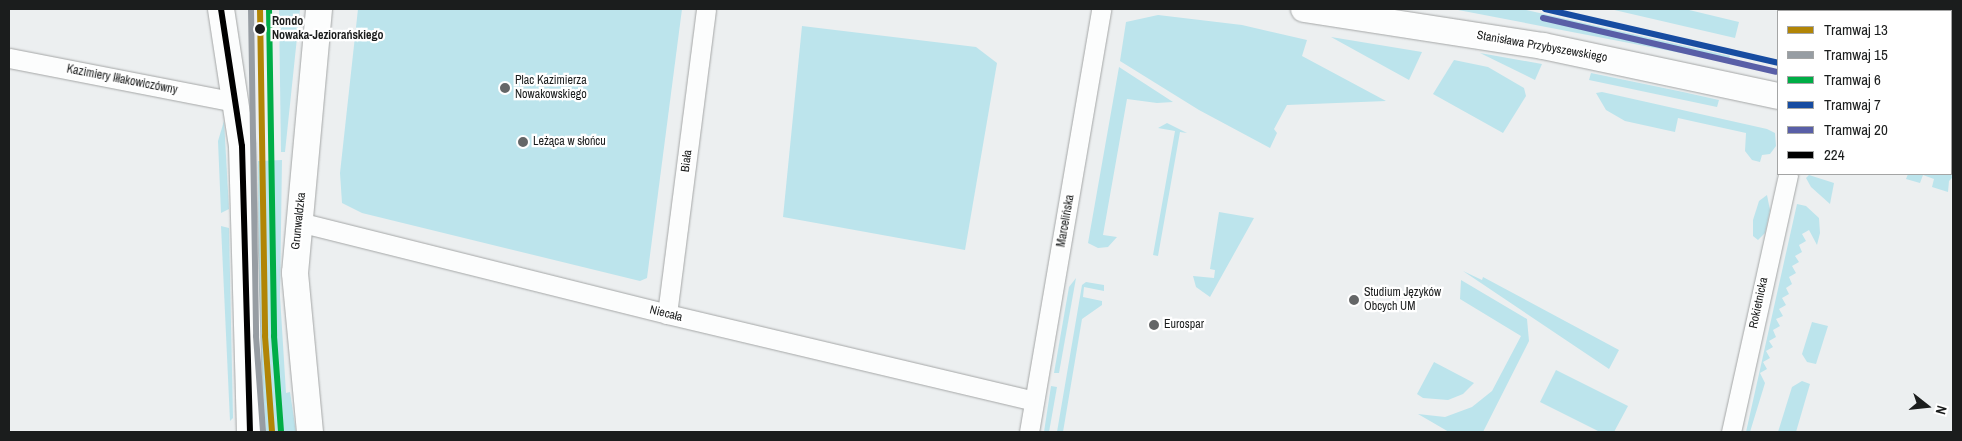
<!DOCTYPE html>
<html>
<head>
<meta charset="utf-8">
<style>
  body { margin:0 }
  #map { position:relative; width:1962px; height:441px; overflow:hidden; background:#eceff0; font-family:"Archivo Narrow",sans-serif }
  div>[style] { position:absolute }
  .green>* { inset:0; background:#bce4ec }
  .roads { filter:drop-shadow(0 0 1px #a4a6a6) drop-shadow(0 0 1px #a4a6a6) }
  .street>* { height:19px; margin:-9.5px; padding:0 9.5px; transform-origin:9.5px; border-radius:9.5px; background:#fcfdfd }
  .secondary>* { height:26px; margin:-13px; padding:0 13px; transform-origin:13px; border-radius:13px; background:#fcfdfd }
  .bus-1>* { height:6px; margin:-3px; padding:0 3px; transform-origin:3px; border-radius:3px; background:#000 }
  .tram-1>* { height:6px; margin:-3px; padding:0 3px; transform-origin:3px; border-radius:3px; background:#b18506 }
  .tram-2>* { height:6px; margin:-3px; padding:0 3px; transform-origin:3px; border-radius:3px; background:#979da3 }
  .tram-3>* { height:6px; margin:-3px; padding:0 3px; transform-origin:3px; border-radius:3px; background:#00ad46 }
  .tram-4>* { height:6px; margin:-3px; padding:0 3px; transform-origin:3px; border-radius:3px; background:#174ca1 }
  .tram-5>* { height:6px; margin:-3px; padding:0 3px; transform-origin:3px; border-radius:3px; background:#595fa7 }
  .dots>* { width:14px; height:14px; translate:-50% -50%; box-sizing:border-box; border:2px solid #fff; border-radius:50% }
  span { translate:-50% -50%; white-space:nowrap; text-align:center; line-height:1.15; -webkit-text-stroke:4.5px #fff; paint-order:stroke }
  .stop-label { font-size:12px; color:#1b1d1d; font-weight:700 }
  .left { translate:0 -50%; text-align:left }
  .street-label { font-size:12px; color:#1b1d1d }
  .poi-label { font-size:12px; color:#1b1d1d }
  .frame { position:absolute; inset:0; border:10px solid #1b1d1d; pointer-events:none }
  .legend { position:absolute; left:1777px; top:10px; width:175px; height:165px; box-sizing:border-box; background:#fff; border:1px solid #a4a5a5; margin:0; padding:6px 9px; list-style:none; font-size:15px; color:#1b1d1d }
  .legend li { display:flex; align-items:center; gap:10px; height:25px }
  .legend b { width:25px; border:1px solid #a4a5a5 }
  .north { position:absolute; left:1902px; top:381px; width:50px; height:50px; -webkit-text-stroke:4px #fff; paint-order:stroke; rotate:106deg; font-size:14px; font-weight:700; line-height:20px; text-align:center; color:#1b1d1d }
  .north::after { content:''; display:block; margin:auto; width:18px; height:22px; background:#1b1d1d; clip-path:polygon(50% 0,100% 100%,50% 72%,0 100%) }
</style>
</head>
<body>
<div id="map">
  <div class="green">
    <i style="clip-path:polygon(279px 9px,300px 9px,285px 152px,281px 152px)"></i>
    <i style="clip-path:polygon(358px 9px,682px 9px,647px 278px,640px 281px,362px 213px,342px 203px,340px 173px)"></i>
    <i style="clip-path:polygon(1453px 9px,1522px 9px,1730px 56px,1728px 62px)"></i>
    <i style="clip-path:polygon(1610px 9px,1685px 9px,1739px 22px,1735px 38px)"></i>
    <i style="clip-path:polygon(1158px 15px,1242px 25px,1307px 40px,1302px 56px,1386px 101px,1287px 105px,1274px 129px,1277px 133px,1270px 148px,1199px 110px,1120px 61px,1126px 22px)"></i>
    <i style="clip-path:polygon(802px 26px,976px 47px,997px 63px,965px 250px,783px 217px)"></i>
    <i style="clip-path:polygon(1331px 37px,1422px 52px,1409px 80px)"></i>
    <i style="clip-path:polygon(1480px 53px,1542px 64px,1535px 80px)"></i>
    <i style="clip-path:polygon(1454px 60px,1488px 67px,1524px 88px,1526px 96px,1503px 133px,1433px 94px)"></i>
    <i style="clip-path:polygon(1119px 67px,1173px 102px,1157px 103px,1127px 99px,1103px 235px,1117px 237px,1108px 247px,1098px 248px,1088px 243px)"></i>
    <i style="clip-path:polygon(1591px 73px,1683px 92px,1719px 100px,1717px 107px,1589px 80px)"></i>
    <i style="clip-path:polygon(1602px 92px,1767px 129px,1775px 133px,1776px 146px,1770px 154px,1762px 155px,1760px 162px,1752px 160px,1745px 151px,1746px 133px,1678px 118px,1675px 132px,1625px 121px,1606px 110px,1596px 93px)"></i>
    <i style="clip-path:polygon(224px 121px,229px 209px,221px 213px,218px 141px)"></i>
    <i style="clip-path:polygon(1167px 123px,1187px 133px,1180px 132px,1158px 256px,1153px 255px,1175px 131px,1158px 128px)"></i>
    <i style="clip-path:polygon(282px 160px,280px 296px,286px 393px,290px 392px,296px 432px,266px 432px,259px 330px,258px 161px)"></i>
    <i style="clip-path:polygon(1951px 167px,1953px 177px,1949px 181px,1948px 192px,1932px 187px,1934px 179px,1923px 175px,1920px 183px,1906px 179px,1908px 174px,1951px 174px)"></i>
    <i style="clip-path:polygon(1809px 175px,1834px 183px,1830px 204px,1811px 187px,1806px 178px)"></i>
    <i style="clip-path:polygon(1767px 195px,1770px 210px,1765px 233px,1758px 240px,1753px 236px,1753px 220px,1759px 201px)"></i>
    <i style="clip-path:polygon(1797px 204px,1806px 206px,1819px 218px,1820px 233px,1817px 245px,1809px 230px,1802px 234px,1806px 241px,1799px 245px,1802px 252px,1795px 256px,1799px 262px,1792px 266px,1796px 273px,1789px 277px,1792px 284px,1786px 288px,1789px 294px,1782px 298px,1786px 305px,1779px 309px,1783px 316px,1776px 319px,1780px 326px,1773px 330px,1776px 337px,1769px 341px,1773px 347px,1766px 351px,1770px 358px,1763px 362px,1767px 369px,1760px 373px,1765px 383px,1750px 432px,1746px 432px)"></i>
    <i style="clip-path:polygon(1219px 212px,1254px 218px,1210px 297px,1196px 287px,1193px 276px,1214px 278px,1215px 270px,1210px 269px)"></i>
    <i style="clip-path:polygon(221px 226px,229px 228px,233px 418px,230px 421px)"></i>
    <i style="clip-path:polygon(1463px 271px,1482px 280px,1483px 277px,1619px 350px,1609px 369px)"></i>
    <i style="clip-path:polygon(1076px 278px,1059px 373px,1054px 373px,1069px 287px)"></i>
    <i style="clip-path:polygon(1461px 280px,1527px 319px,1529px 341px,1483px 432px,1449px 432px,1418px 414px,1445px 417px,1472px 407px,1492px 391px,1521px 336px,1460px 299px)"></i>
    <i style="clip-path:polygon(1086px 282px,1104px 285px,1104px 291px,1084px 287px,1083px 297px,1102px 301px,1102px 305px,1082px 319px,1063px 432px,1057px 432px,1082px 285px)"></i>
    <i style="clip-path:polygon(1812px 322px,1828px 326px,1816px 364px,1807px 362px,1802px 354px)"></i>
    <i style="clip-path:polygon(1434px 362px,1474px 383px,1463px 394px,1448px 400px,1423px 398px,1417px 394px)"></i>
    <i style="clip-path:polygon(1556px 370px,1628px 406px,1614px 432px,1600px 432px,1540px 402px)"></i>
    <i style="clip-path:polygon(1802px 381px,1810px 384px,1796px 432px,1778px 432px,1792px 387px)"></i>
    <i style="clip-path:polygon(1051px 386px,1057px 387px,1049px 432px,1044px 432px)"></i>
  </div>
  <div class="roads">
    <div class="street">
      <i style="left:9px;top:58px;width:231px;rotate:11deg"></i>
      <i style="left:299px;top:222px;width:379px;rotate:14deg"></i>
      <i style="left:667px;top:314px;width:377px;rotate:13.3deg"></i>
      <i style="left:667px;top:314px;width:307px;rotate:-82.7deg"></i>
      <i style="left:1029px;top:432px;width:429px;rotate:-80.3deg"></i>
      <i style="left:1731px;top:432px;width:264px;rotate:-77.5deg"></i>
    </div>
    <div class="secondary">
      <i style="left:221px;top:9px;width:139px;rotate:81.3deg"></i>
      <i style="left:242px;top:146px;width:286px;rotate:88.4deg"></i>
      <i style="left:1304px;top:9px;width:242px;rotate:8.8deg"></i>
      <i style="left:1543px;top:46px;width:240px;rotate:12deg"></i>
      <i style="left:1801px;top:9px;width:9px;rotate:13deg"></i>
      <i style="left:1951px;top:49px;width:2px;rotate:27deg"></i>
      <i style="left:1951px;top:141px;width:2px;rotate:27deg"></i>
      <i style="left:310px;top:432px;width:160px;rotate:-95.4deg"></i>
      <i style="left:295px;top:273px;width:265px;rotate:-84.8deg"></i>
    </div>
  </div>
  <div class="bus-1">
    <i style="left:221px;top:9px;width:139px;rotate:81.3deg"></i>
    <i style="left:242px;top:146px;width:286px;rotate:88.4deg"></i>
  </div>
  <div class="tram-1">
    <i style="left:260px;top:9px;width:327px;rotate:89.1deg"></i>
    <i style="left:265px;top:336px;width:96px;rotate:85.8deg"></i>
  </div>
  <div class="tram-2">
    <i style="left:251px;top:9px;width:327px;rotate:89.1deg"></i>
    <i style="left:256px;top:336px;width:96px;rotate:85.8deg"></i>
  </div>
  <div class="tram-3">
    <i style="left:269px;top:9px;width:327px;rotate:89.1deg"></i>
    <i style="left:274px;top:336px;width:95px;rotate:85.8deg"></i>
  </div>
  <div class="tram-4">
    <i style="left:1545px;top:9px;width:239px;rotate:13deg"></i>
  </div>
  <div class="tram-5">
    <i style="left:1543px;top:18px;width:239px;rotate:13deg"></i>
  </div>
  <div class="dots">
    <i style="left:260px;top:29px;background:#1b1d1d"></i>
    <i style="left:505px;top:88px;background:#646667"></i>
    <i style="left:523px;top:142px;background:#646667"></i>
    <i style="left:1354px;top:300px;background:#646667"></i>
    <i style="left:1154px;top:325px;background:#646667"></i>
  </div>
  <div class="stop-label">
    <span class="left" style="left:272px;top:29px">Rondo<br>Nowaka-Jeziorańskiego</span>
  </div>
  <div class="street-label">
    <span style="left:1542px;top:47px;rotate:10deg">Stanisława Przybyszewskiego</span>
    <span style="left:122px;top:80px;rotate:11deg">Kazimiery Iłłakowiczówny</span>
    <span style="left:687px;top:161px;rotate:-83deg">Biała</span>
    <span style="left:299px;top:221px;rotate:-84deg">Grunwaldzka</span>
    <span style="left:1066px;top:221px;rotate:-80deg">Marcelińska</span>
    <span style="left:1759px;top:303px;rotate:-78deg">Rokietnicka</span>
    <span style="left:666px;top:314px;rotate:14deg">Niecała</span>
  </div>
  <div class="poi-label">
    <span class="left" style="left:515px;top:88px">Plac Kazimierza<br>Nowakowskiego</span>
    <span class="left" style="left:533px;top:142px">Leżąca w słońcu</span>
    <span class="left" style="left:1364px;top:300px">Studium Języków<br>Obcych UM</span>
    <span class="left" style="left:1164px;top:325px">Eurospar</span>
  </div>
  <div class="frame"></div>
  <ul class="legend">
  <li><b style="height:6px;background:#b18506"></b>Tramwaj 13</li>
  <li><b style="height:6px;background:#979da3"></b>Tramwaj 15</li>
  <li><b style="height:6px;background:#00ad46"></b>Tramwaj 6</li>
  <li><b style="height:6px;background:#174ca1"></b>Tramwaj 7</li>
  <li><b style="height:6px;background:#595fa7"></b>Tramwaj 20</li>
  <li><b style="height:6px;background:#000"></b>224</li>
  </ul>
  <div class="north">N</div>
</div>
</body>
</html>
